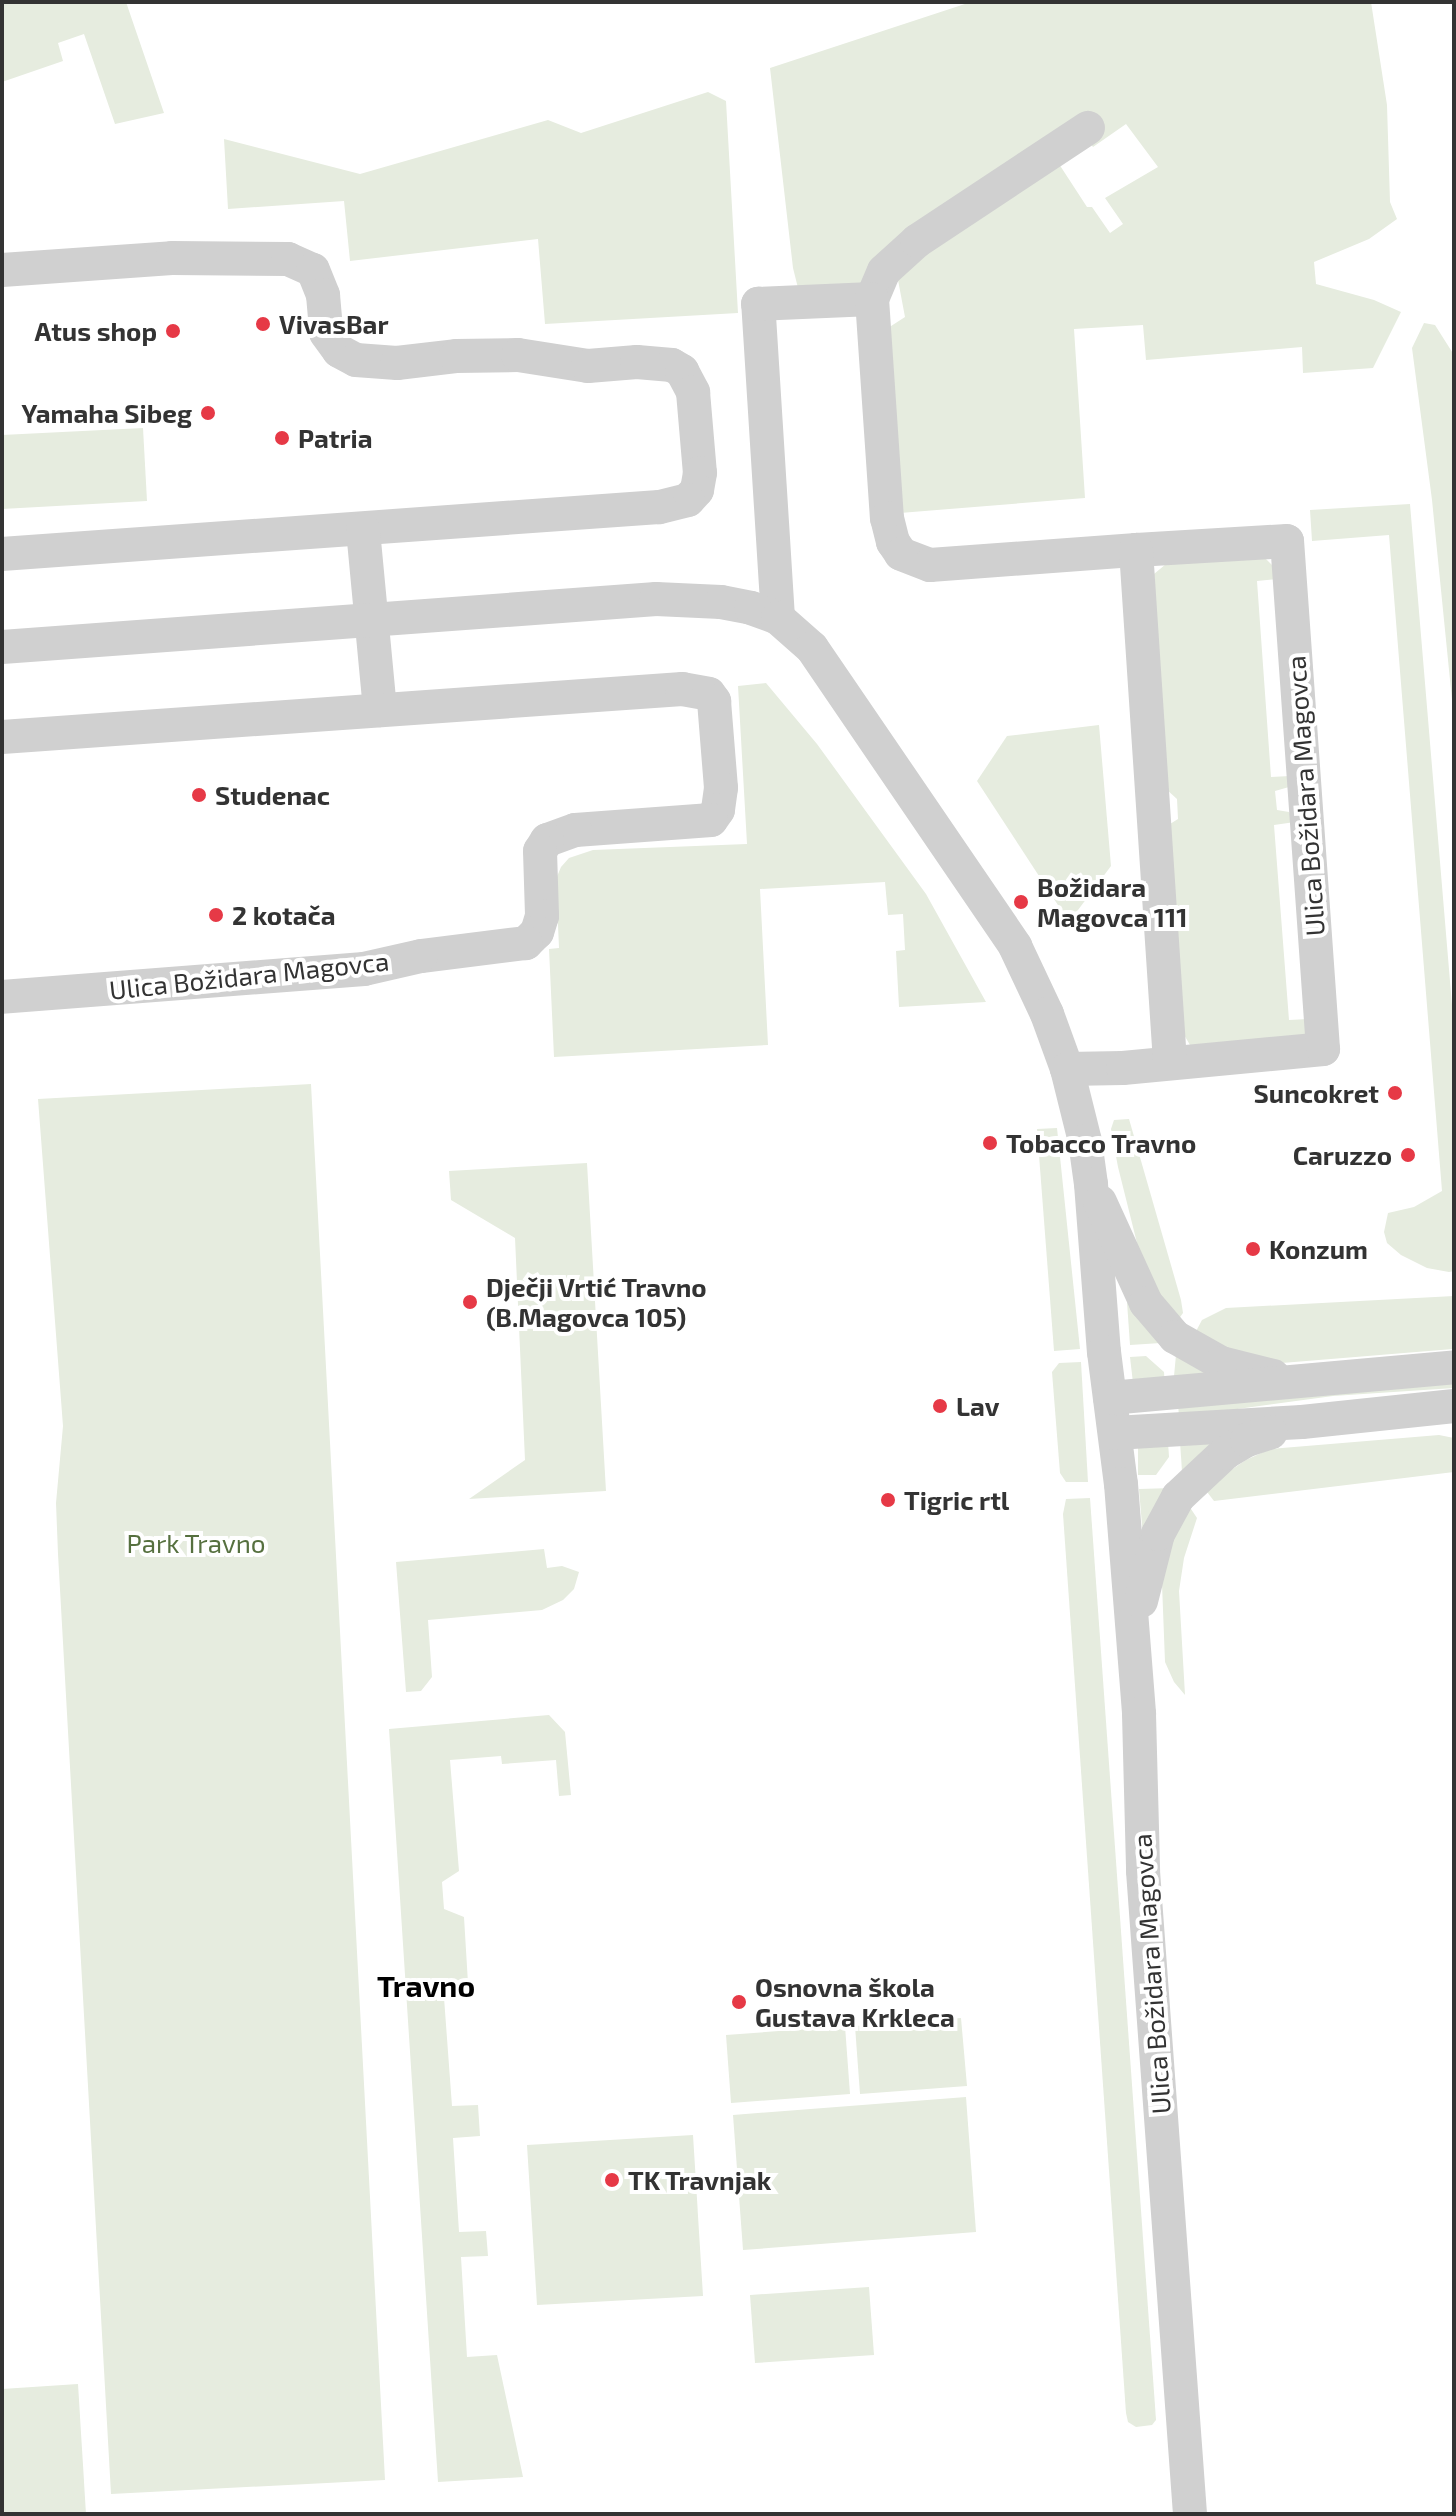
<!DOCTYPE html>
<html>
<head>
<meta charset="utf-8">
<style>
  body { margin:0 }
  #map { position:relative; width:1456px; height:2516px; overflow:hidden; background:#fff; font-family:"Exo 2",sans-serif }
  div>[style] { position:absolute }
  .green>* { inset:0; background:#e6ecdf }
  .minor>* { height:34px; margin:-17px; padding:0 17px; transform-origin:17px; border-radius:17px; background:#d0d0d0 }
  .dots>* { width:22px; height:22px; translate:-50% -50%; box-sizing:border-box; border:4px solid #fff; border-radius:50% }
  span { translate:-50% -50%; white-space:nowrap; text-align:center; line-height:1.15; -webkit-text-stroke:8px #fff; paint-order:stroke }
  .poi-label { font-size:26px; color:#333; font-weight:700 }
  .left { translate:0 -50%; text-align:left }
  .right { translate:-100% -50%; text-align:right }
  .street-label { font-size:26px; color:#333 }
  .park-label { font-size:26px; color:#56703f }
  .quarter-label { font-size:30px; color:#000; font-weight:700 }
  .frame { position:absolute; inset:0; border:4px solid #333; pointer-events:none }
</style>
</head>
<body>
<div id="map">
  <div class="green">
    <i style="clip-path:polygon(2px 2px,126px 2px,164px 113px,115px 124px,84px 34px,58px 43px,63px 61px,2px 82px)"></i>
    <i style="clip-path:polygon(971px 2px,1371px 2px,1387px 105px,1390px 202px,1397px 219px,1369px 239px,1314px 262px,1316px 284px,1374px 300px,1401px 312px,1373px 368px,1303px 373px,1302px 347px,1146px 360px,1143px 325px,1074px 329px,1085px 498px,900px 513px,888px 328px,905px 317px,898px 280px,900px 267px,1059px 164px,1087px 207px,1092px 207px,1110px 233px,1123px 224px,1105px 198px,1158px 167px,1126px 124px,1093px 147px,1090px 143px,864px 288px,799px 292px,793px 268px,770px 68px)"></i>
    <i style="clip-path:polygon(708px 92px,726px 101px,738px 313px,545px 324px,538px 239px,350px 261px,344px 201px,228px 209px,224px 139px,360px 174px,548px 120px,581px 133px)"></i>
    <i style="clip-path:polygon(1424px 323px,1435px 325px,1454px 355px,1454px 720px,1432px 500px,1412px 348px)"></i>
    <i style="clip-path:polygon(143px 428px,147px 501px,2px 509px,2px 435px)"></i>
    <i style="clip-path:polygon(1410px 504px,1454px 1029px,1454px 1271px,1449px 1272px,1427px 1268px,1401px 1255px,1387px 1243px,1384px 1232px,1388px 1213px,1414px 1207px,1442px 1191px,1389px 535px,1312px 541px,1310px 510px)"></i>
    <i style="clip-path:polygon(1265px 558px,1277px 570px,1277px 579px,1257px 581px,1271px 777px,1290px 776px,1289px 787px,1275px 791px,1277px 810px,1289px 812px,1295px 822px,1274px 825px,1289px 1020px,1308px 1019px,1305px 1039px,1190px 1045px,1183px 1033px,1170px 824px,1178px 819px,1177px 799px,1166px 789px,1154px 574px,1166px 564px)"></i>
    <i style="clip-path:polygon(766px 683px,817px 744px,926px 894px,986px 1002px,899px 1007px,896px 951px,905px 950px,903px 914px,888px 915px,885px 882px,760px 889px,768px 1045px,554px 1057px,549px 949px,559px 948px,556px 879px,561px 867px,569px 858px,593px 850px,747px 844px,738px 686px)"></i>
    <i style="clip-path:polygon(1099px 725px,1111px 866px,1069px 922px,977px 781px,1007px 736px)"></i>
    <i style="clip-path:polygon(311px 1084px,385px 2480px,111px 2494px,58px 1554px,56px 1503px,63px 1426px,38px 1099px)"></i>
    <i style="clip-path:polygon(1129px 1119px,1181px 1300px,1183px 1313px,1175px 1324px,1140px 1255px,1118px 1167px,1111px 1129px,1114px 1120px)"></i>
    <i style="clip-path:polygon(1057px 1128px,1080px 1349px,1054px 1351px,1037px 1129px)"></i>
    <i style="clip-path:polygon(587px 1163px,606px 1491px,469px 1499px,525px 1460px,515px 1238px,451px 1200px,449px 1171px)"></i>
    <i style="clip-path:polygon(1454px 1296px,1453px 1349px,1282px 1363px,1227px 1352px,1194px 1335px,1202px 1320px,1226px 1308px)"></i>
    <i style="clip-path:polygon(1127px 1302px,1161px 1343px,1130px 1345px)"></i>
    <i style="clip-path:polygon(1176px 1355px,1223px 1376px,1174px 1376px)"></i>
    <i style="clip-path:polygon(1146px 1356px,1164px 1372px,1165px 1387px,1133px 1383px,1130px 1357px)"></i>
    <i style="clip-path:polygon(1081px 1362px,1088px 1482px,1066px 1482px,1060px 1473px,1052px 1372px,1059px 1363px)"></i>
    <i style="clip-path:polygon(1454px 1381px,1454px 1388px,1333px 1396px,1179px 1417px,1178px 1404px)"></i>
    <i style="clip-path:polygon(1439px 1435px,1454px 1438px,1454px 1472px,1214px 1501px,1204px 1488px,1246px 1460px,1270px 1449px)"></i>
    <i style="clip-path:polygon(1235px 1437px,1182px 1472px,1180px 1441px)"></i>
    <i style="clip-path:polygon(1168px 1442px,1169px 1457px,1156px 1475px,1138px 1475px,1138px 1448px)"></i>
    <i style="clip-path:polygon(1172px 1488px,1143px 1537px,1139px 1489px)"></i>
    <i style="clip-path:polygon(1090px 1498px,1156px 2420px,1152px 2425px,1136px 2427px,1128px 2422px,1126px 2413px,1063px 1514px,1066px 1499px)"></i>
    <i style="clip-path:polygon(1189px 1506px,1197px 1518px,1184px 1558px,1179px 1591px,1185px 1695px,1174px 1682px,1165px 1662px,1162px 1584px,1172px 1536px)"></i>
    <i style="clip-path:polygon(544px 1549px,547px 1568px,562px 1566px,579px 1572px,574px 1589px,563px 1600px,542px 1610px,428px 1620px,432px 1677px,421px 1691px,406px 1692px,396px 1562px)"></i>
    <i style="clip-path:polygon(549px 1715px,565px 1732px,571px 1795px,559px 1796px,556px 1760px,502px 1764px,501px 1756px,450px 1760px,459px 1871px,442px 1882px,444px 1909px,464px 1917px,468px 1983px,443px 1984px,452px 2106px,478px 2105px,480px 2136px,453px 2138px,459px 2232px,486px 2231px,488px 2256px,461px 2257px,467px 2357px,497px 2355px,523px 2477px,438px 2482px,389px 1729px)"></i>
    <i style="clip-path:polygon(961px 2018px,967px 2086px,860px 2094px,855px 2026px)"></i>
    <i style="clip-path:polygon(845px 2026px,850px 2094px,731px 2103px,726px 2035px)"></i>
    <i style="clip-path:polygon(966px 2097px,976px 2232px,743px 2250px,733px 2115px)"></i>
    <i style="clip-path:polygon(693px 2135px,703px 2296px,537px 2305px,527px 2145px)"></i>
    <i style="clip-path:polygon(869px 2287px,874px 2355px,755px 2363px,750px 2295px)"></i>
    <i style="clip-path:polygon(78px 2384px,86px 2514px,2px 2514px,2px 2389px)"></i>
  </div>
  <div class="minor">
    <i style="left:2px;top:270px;width:170px;rotate:-4deg"></i>
    <i style="left:172px;top:258px;width:116px;rotate:0.5deg"></i>
    <i style="left:288px;top:259px;width:27px;rotate:24deg"></i>
    <i style="left:313px;top:270px;width:27px;rotate:68deg"></i>
    <i style="left:323px;top:295px;width:38px;rotate:85deg"></i>
    <i style="left:326px;top:333px;width:22px;rotate:54deg"></i>
    <i style="left:339px;top:351px;width:19px;rotate:28deg"></i>
    <i style="left:356px;top:360px;width:41px;rotate:4.2deg"></i>
    <i style="left:397px;top:363px;width:59px;rotate:-6.8deg"></i>
    <i style="left:456px;top:356px;width:62px;rotate:-0.9deg"></i>
    <i style="left:518px;top:355px;width:71px;rotate:8.9deg"></i>
    <i style="left:588px;top:366px;width:49px;rotate:-4.7deg"></i>
    <i style="left:637px;top:362px;width:35px;rotate:5deg"></i>
    <i style="left:672px;top:365px;width:12px;rotate:31deg"></i>
    <i style="left:682px;top:371px;width:24px;rotate:62deg"></i>
    <i style="left:693px;top:392px;width:81px;rotate:85.1deg"></i>
    <i style="left:700px;top:473px;width:17px;rotate:100deg"></i>
    <i style="left:697px;top:490px;width:13px;rotate:132deg"></i>
    <i style="left:688px;top:500px;width:30px;rotate:166deg"></i>
    <i style="left:659px;top:507px;width:659px;rotate:175.91deg"></i>
    <i style="left:872px;top:299px;width:30px;rotate:-67deg"></i>
    <i style="left:884px;top:271px;width:45px;rotate:-42.3deg"></i>
    <i style="left:917px;top:241px;width:205px;rotate:-33.5deg"></i>
    <i style="left:363px;top:530px;width:181px;rotate:84.6deg"></i>
    <i style="left:778px;top:618px;width:315px;rotate:-93.6deg"></i>
    <i style="left:758px;top:304px;width:114px;rotate:-2.5deg"></i>
    <i style="left:872px;top:299px;width:220px;rotate:86.1deg"></i>
    <i style="left:887px;top:518px;width:25px;rotate:76deg"></i>
    <i style="left:893px;top:542px;width:14px;rotate:56deg"></i>
    <i style="left:901px;top:554px;width:31px;rotate:21deg"></i>
    <i style="left:930px;top:565px;width:207px;rotate:-4.2deg"></i>
    <i style="left:2px;top:647px;width:656px;rotate:-4.2deg"></i>
    <i style="left:656px;top:599px;width:65px;rotate:2.6deg"></i>
    <i style="left:721px;top:602px;width:31px;rotate:11deg"></i>
    <i style="left:751px;top:608px;width:29px;rotate:20deg"></i>
    <i style="left:778px;top:618px;width:45px;rotate:41.4deg"></i>
    <i style="left:812px;top:648px;width:361px;rotate:55.7deg"></i>
    <i style="left:1015px;top:946px;width:75px;rotate:64.8deg"></i>
    <i style="left:1047px;top:1014px;width:59px;rotate:70deg"></i>
    <i style="left:1067px;top:1069px;width:74px;rotate:76deg"></i>
    <i style="left:1085px;top:1141px;width:43px;rotate:82.1deg"></i>
    <i style="left:1091px;top:1184px;width:169px;rotate:85.6deg"></i>
    <i style="left:1104px;top:1352px;width:133px;rotate:82.7deg"></i>
    <i style="left:1121px;top:1484px;width:231px;rotate:85.5deg"></i>
    <i style="left:1139px;top:1714px;width:157px;rotate:88.5deg"></i>
    <i style="left:1143px;top:1871px;width:645px;rotate:85.82deg"></i>
    <i style="left:2px;top:737px;width:682px;rotate:-4.04deg"></i>
    <i style="left:682px;top:689px;width:27px;rotate:10deg"></i>
    <i style="left:709px;top:694px;width:9px;rotate:54deg"></i>
    <i style="left:714px;top:701px;width:87px;rotate:85.4deg"></i>
    <i style="left:721px;top:788px;width:22px;rotate:98deg"></i>
    <i style="left:718px;top:810px;width:12px;rotate:125deg"></i>
    <i style="left:711px;top:820px;width:136px;rotate:175.8deg"></i>
    <i style="left:575px;top:830px;width:30px;rotate:160deg"></i>
    <i style="left:547px;top:840px;width:13px;rotate:122deg"></i>
    <i style="left:540px;top:851px;width:65px;rotate:88.2deg"></i>
    <i style="left:542px;top:916px;width:17px;rotate:107deg"></i>
    <i style="left:537px;top:932px;width:16px;rotate:135deg"></i>
    <i style="left:526px;top:943px;width:106px;rotate:172.9deg"></i>
    <i style="left:421px;top:956px;width:58px;rotate:167.2deg"></i>
    <i style="left:364px;top:969px;width:363px;rotate:175.6deg"></i>
    <i style="left:1067px;top:1069px;width:56px;rotate:-1deg"></i>
    <i style="left:1123px;top:1068px;width:201px;rotate:-5.4deg"></i>
    <i style="left:1323px;top:1049px;width:509px;rotate:-94.05deg"></i>
    <i style="left:1287px;top:541px;width:151px;rotate:176.6deg"></i>
    <i style="left:1136px;top:550px;width:513px;rotate:86.2deg"></i>
    <i style="left:1100px;top:1202px;width:111px;rotate:65.5deg"></i>
    <i style="left:1146px;top:1303px;width:45px;rotate:49.5deg"></i>
    <i style="left:1175px;top:1337px;width:53px;rotate:29.5deg"></i>
    <i style="left:1221px;top:1363px;width:54px;rotate:14deg"></i>
    <i style="left:1110px;top:1398px;width:345px;rotate:-5.1deg"></i>
    <i style="left:1115px;top:1433px;width:187px;rotate:-3.4deg"></i>
    <i style="left:1302px;top:1422px;width:153px;rotate:-6deg"></i>
    <i style="left:1141px;top:1601px;width:69px;rotate:-75.8deg"></i>
    <i style="left:1158px;top:1534px;width:42px;rotate:-61.6deg"></i>
    <i style="left:1178px;top:1497px;width:64px;rotate:-43.1deg"></i>
    <i style="left:1225px;top:1453px;width:26px;rotate:-31deg"></i>
    <i style="left:1247px;top:1440px;width:25px;rotate:-18deg"></i>
  </div>
  <div class="dots">
    <i style="left:263px;top:324px;background:#e63946"></i>
    <i style="left:173px;top:331px;background:#e63946"></i>
    <i style="left:208px;top:413px;background:#e63946"></i>
    <i style="left:282px;top:438px;background:#e63946"></i>
    <i style="left:199px;top:795px;background:#e63946"></i>
    <i style="left:1021px;top:902px;background:#e63946"></i>
    <i style="left:216px;top:915px;background:#e63946"></i>
    <i style="left:1395px;top:1093px;background:#e63946"></i>
    <i style="left:990px;top:1143px;background:#e63946"></i>
    <i style="left:1408px;top:1155px;background:#e63946"></i>
    <i style="left:1253px;top:1249px;background:#e63946"></i>
    <i style="left:470px;top:1302px;background:#e63946"></i>
    <i style="left:940px;top:1406px;background:#e63946"></i>
    <i style="left:888px;top:1500px;background:#e63946"></i>
    <i style="left:739px;top:2002px;background:#e63946"></i>
    <i style="left:612px;top:2180px;background:#e63946"></i>
  </div>
  <div class="poi-label">
    <span class="left" style="left:279px;top:324px">VivasBar</span>
    <span class="right" style="left:157px;top:331px">Atus shop</span>
    <span class="right" style="left:192px;top:413px">Yamaha Sibeg</span>
    <span class="left" style="left:298px;top:438px">Patria</span>
    <span class="left" style="left:215px;top:795px">Studenac</span>
    <span class="left" style="left:1037px;top:902px">Božidara<br>Magovca 111</span>
    <span class="left" style="left:232px;top:915px">2 kotača</span>
    <span class="right" style="left:1379px;top:1093px">Suncokret</span>
    <span class="left" style="left:1006px;top:1143px">Tobacco Travno</span>
    <span class="right" style="left:1392px;top:1155px">Caruzzo</span>
    <span class="left" style="left:1269px;top:1249px">Konzum</span>
    <span class="left" style="left:486px;top:1302px">Dječji Vrtić Travno<br>(B.Magovca 105)</span>
    <span class="left" style="left:956px;top:1406px">Lav</span>
    <span class="left" style="left:904px;top:1500px">Tigric rtl</span>
    <span class="left" style="left:755px;top:2002px">Osnovna škola<br>Gustava Krkleca</span>
    <span class="left" style="left:628px;top:2180px">TK Travnjak</span>
  </div>
  <div class="street-label">
    <span style="left:1305px;top:796px;rotate:-94deg">Ulica Božidara Magovca</span>
    <span style="left:249px;top:975px;rotate:-6deg">Ulica Božidara Magovca</span>
    <span style="left:1151px;top:1974px;rotate:-94deg">Ulica Božidara Magovca</span>
  </div>
  <div class="park-label">
    <span style="left:196px;top:1543px">Park Travno</span>
  </div>
  <div class="quarter-label">
    <span style="left:426px;top:1985px">Travno</span>
  </div>
  <div class="frame"></div>
</div>
</body>
</html>
